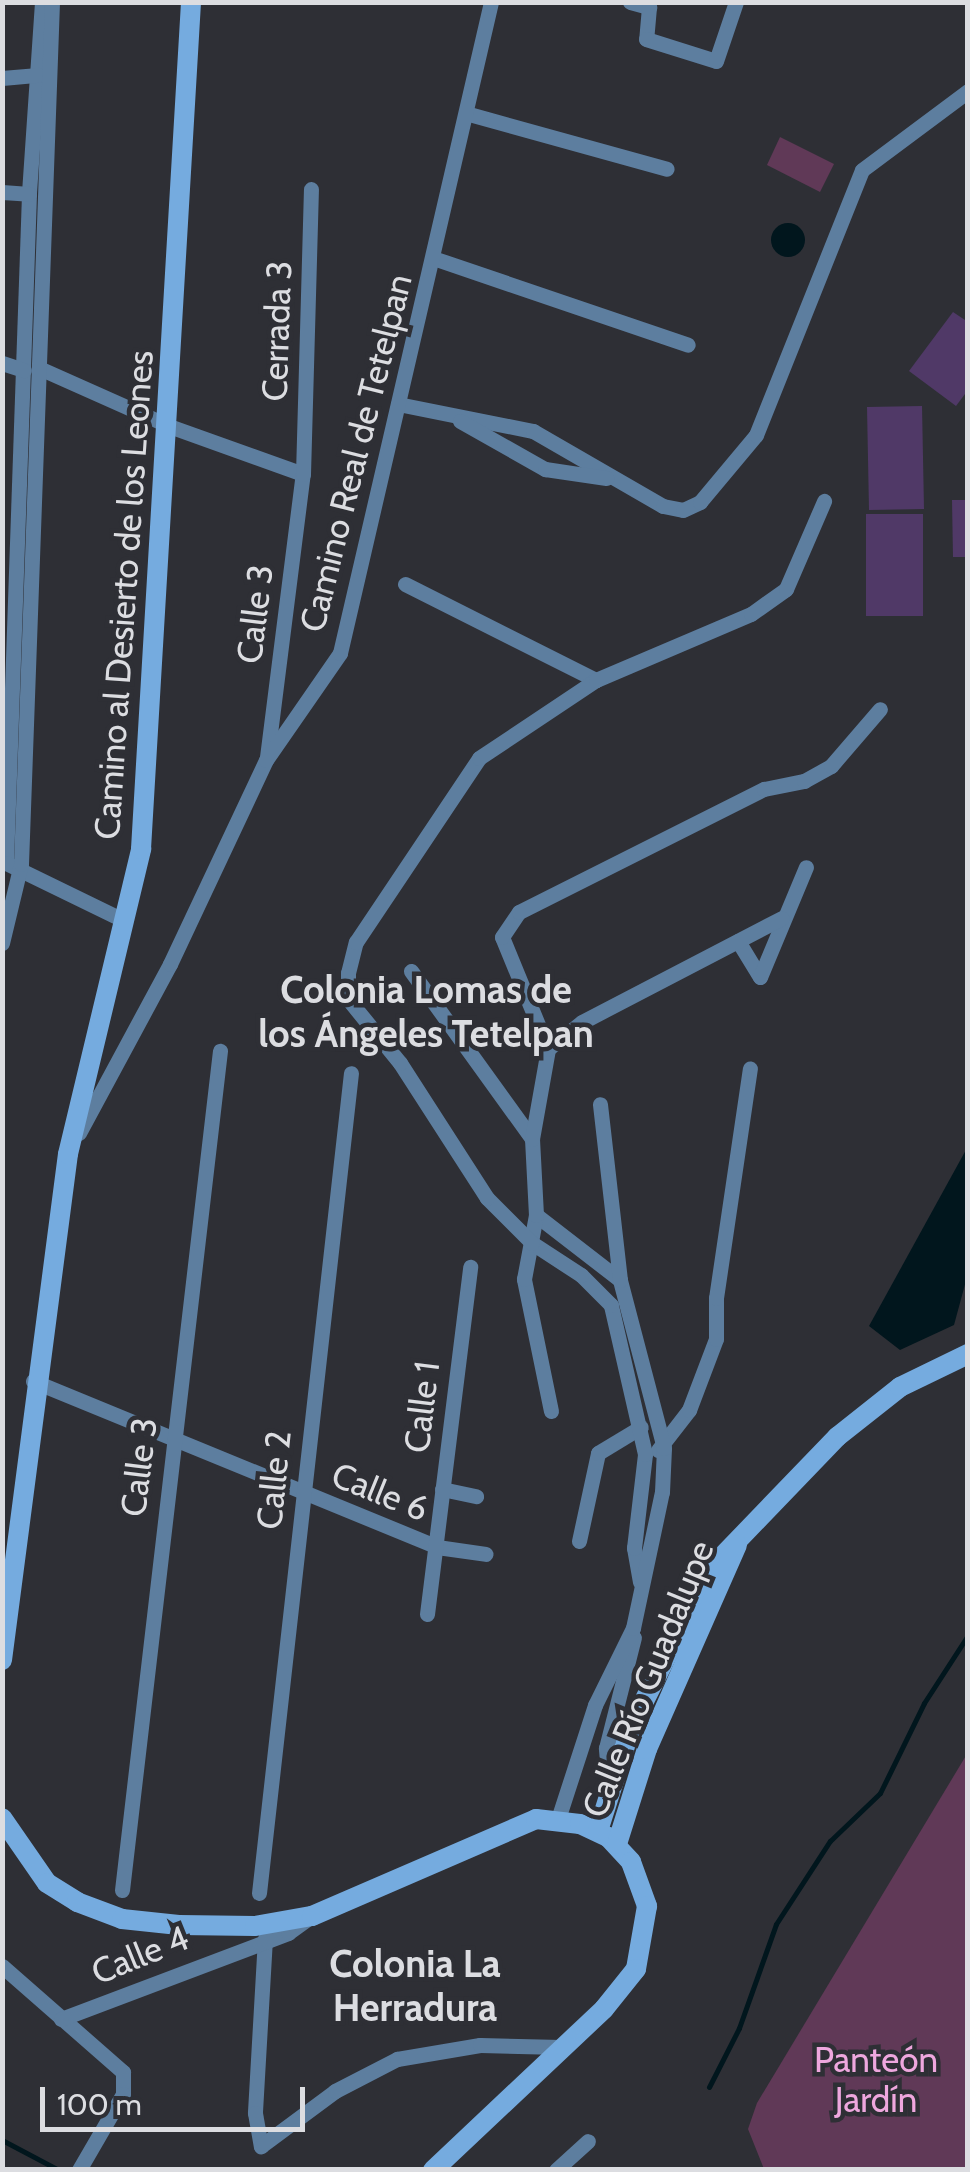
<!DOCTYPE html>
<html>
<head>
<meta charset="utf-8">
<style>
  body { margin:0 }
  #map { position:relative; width:970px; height:2172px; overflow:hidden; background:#2e2f35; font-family:Cabin,sans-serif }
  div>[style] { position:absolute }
  .green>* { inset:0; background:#603957 }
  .water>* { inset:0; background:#01161d }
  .round { border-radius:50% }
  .stream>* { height:5px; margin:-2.5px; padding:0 2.5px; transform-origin:2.5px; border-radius:2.5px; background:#01161d }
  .building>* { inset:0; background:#503967 }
  .street>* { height:15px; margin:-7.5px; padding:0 7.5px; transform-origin:7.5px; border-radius:7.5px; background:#5d7e9f }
  .secondary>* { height:20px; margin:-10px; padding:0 10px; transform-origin:10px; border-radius:10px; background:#75abdf }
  span { translate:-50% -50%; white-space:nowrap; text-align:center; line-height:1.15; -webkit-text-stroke:9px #2e2f35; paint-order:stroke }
  .street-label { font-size:35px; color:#dcdde1 }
  .park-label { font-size:35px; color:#eea7de }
  .neighbourhood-label { font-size:38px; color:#dcdde1; font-weight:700 }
  .frame { position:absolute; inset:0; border:5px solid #dcdde1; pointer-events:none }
  .scale { position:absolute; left:40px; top:2087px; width:265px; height:45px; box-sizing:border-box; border:5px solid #dcdde1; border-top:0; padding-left:12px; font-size:30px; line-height:35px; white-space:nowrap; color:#dcdde1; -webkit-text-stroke:8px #2e2f35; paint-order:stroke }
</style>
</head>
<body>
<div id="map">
  <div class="green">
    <i style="clip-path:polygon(780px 137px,834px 164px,820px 192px,767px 165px)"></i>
    <i style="clip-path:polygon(967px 1754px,967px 2169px,764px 2169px,748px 2129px,757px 2103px)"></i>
  </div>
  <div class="water">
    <i class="round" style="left:771px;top:223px;width:34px;height:34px"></i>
    <i style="clip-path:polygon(967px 1148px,967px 1277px,954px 1325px,900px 1350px,869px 1326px)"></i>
  </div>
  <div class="stream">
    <i style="left:709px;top:2087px;width:66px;rotate:-63deg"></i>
    <i style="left:739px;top:2028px;width:110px;rotate:-70.4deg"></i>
    <i style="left:776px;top:1924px;width:99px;rotate:-57deg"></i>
    <i style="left:830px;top:1841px;width:69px;rotate:-43.8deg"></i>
    <i style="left:880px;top:1793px;width:100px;rotate:-63.9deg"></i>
    <i style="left:924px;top:1703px;width:81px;rotate:-57.1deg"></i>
    <i style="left:2px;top:2140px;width:64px;rotate:27.8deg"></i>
  </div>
  <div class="building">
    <i style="clip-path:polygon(953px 312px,968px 322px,968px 390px,956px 406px,909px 371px)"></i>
    <i style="clip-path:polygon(922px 406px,924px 509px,869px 510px,867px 407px)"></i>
    <i style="clip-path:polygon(952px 500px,968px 500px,968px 557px,953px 557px)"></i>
    <i style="clip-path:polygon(866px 514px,923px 514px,923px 616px,866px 616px)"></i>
  </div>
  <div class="street">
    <i style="left:42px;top:2px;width:192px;rotate:93.9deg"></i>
    <i style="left:29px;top:194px;width:669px;rotate:91.97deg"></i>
    <i style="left:6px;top:863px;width:132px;rotate:26deg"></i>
    <i style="left:630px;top:2px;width:20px;rotate:15deg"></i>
    <i style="left:649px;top:7px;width:32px;rotate:95deg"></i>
    <i style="left:646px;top:39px;width:73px;rotate:17.4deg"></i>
    <i style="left:716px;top:61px;width:62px;rotate:-71.3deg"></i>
    <i style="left:2px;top:78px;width:36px;rotate:-5deg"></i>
    <i style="left:469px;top:114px;width:205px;rotate:15.5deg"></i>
    <i style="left:2px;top:192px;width:27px;rotate:4deg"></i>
    <i style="left:433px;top:258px;width:269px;rotate:18.8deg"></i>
    <i style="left:2px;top:363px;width:23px;rotate:18deg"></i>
    <i style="left:39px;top:368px;width:142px;rotate:24deg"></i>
    <i style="left:169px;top:426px;width:142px;rotate:19.7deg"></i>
    <i style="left:398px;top:404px;width:138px;rotate:11.3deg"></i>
    <i style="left:533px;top:431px;width:150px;rotate:30deg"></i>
    <i style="left:663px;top:506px;width:20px;rotate:11deg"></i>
    <i style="left:683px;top:510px;width:19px;rotate:-25deg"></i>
    <i style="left:700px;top:502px;width:87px;rotate:-50.1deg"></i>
    <i style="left:756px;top:435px;width:285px;rotate:-68.2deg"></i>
    <i style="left:862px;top:170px;width:132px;rotate:-36.7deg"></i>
    <i style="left:460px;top:421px;width:98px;rotate:29.5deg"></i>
    <i style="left:545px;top:469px;width:62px;rotate:8.4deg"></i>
    <i style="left:405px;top:584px;width:214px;rotate:26.7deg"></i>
    <i style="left:267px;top:757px;width:285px;rotate:-82.8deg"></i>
    <i style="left:303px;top:474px;width:285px;rotate:-88.4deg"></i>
    <i style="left:738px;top:941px;width:42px;rotate:58.6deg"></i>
    <i style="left:2px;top:943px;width:81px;rotate:-76.5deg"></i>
    <i style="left:21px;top:864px;width:863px;rotate:-87.94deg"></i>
    <i style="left:411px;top:971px;width:207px;rotate:54.2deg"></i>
    <i style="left:760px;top:977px;width:119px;rotate:-67.3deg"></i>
    <i style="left:548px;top:1049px;width:121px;rotate:-112.3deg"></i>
    <i style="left:502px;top:937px;width:30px;rotate:-56deg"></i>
    <i style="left:519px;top:912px;width:274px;rotate:-26.7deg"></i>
    <i style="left:764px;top:789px;width:41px;rotate:-11.3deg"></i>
    <i style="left:804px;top:781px;width:31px;rotate:-29deg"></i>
    <i style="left:831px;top:766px;width:75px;rotate:-49.3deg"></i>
    <i style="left:79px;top:1133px;width:192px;rotate:-61.7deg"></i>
    <i style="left:170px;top:964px;width:225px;rotate:-64.8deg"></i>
    <i style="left:266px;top:760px;width:130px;rotate:-55.3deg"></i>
    <i style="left:340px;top:653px;width:668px;rotate:-76.94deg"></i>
    <i style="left:536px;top:1215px;width:106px;rotate:37.7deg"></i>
    <i style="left:33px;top:1381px;width:437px;rotate:22.3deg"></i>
    <i style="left:437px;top:1547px;width:49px;rotate:8.1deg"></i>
    <i style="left:551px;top:1411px;width:135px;rotate:-101.6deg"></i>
    <i style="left:524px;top:1279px;width:65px;rotate:-79.4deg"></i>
    <i style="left:536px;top:1215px;width:76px;rotate:-93deg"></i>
    <i style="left:532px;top:1139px;width:91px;rotate:-79.9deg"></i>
    <i style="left:548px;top:1049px;width:43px;rotate:-38.5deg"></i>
    <i style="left:582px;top:1022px;width:225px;rotate:-27.5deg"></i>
    <i style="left:658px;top:1450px;width:51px;rotate:-52.2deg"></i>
    <i style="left:689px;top:1410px;width:76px;rotate:-69.2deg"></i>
    <i style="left:716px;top:1339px;width:41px;rotate:-90deg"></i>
    <i style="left:716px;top:1298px;width:232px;rotate:-81.6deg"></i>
    <i style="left:442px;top:1489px;width:35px;rotate:12deg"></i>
    <i style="left:579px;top:1541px;width:90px;rotate:-77.8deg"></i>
    <i style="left:598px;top:1453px;width:50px;rotate:-31.2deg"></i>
    <i style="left:640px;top:1582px;width:35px;rotate:-100deg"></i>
    <i style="left:634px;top:1548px;width:95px;rotate:-83.3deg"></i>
    <i style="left:645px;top:1454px;width:153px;rotate:-102.9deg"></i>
    <i style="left:611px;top:1305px;width:42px;rotate:-135deg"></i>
    <i style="left:581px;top:1275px;width:59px;rotate:-146.9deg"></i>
    <i style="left:532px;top:1243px;width:64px;rotate:-135deg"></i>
    <i style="left:487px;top:1198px;width:161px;rotate:-122.8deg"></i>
    <i style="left:400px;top:1063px;width:82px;rotate:-129.1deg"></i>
    <i style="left:348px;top:999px;width:26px;rotate:-90deg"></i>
    <i style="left:348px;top:973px;width:32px;rotate:-76deg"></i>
    <i style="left:356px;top:942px;width:221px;rotate:-56.2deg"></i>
    <i style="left:479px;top:758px;width:141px;rotate:-33.7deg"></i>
    <i style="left:596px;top:680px;width:168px;rotate:-23.1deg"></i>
    <i style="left:751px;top:614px;width:43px;rotate:-35.5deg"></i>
    <i style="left:786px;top:589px;width:96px;rotate:-66.6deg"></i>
    <i style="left:427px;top:1614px;width:350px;rotate:-82.9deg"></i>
    <i style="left:609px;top:1784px;width:36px;rotate:-95deg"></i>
    <i style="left:606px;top:1748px;width:114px;rotate:-75.8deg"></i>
    <i style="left:558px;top:1819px;width:120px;rotate:-72deg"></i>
    <i style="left:595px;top:1705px;width:86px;rotate:-63.7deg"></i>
    <i style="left:633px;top:1628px;width:139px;rotate:-78deg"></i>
    <i style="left:662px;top:1492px;width:44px;rotate:-87.4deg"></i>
    <i style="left:664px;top:1448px;width:174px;rotate:-104.7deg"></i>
    <i style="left:620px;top:1280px;width:177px;rotate:-96.5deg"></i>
    <i style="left:122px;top:1890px;width:845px;rotate:-83.34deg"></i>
    <i style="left:259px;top:1893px;width:825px;rotate:-83.6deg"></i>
    <i style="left:265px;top:1938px;width:175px;rotate:93.3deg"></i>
    <i style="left:255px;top:2113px;width:34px;rotate:80deg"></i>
    <i style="left:261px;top:2146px;width:92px;rotate:-36.6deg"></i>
    <i style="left:335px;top:2091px;width:70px;rotate:-27.3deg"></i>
    <i style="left:397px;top:2059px;width:84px;rotate:-9.6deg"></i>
    <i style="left:480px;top:2045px;width:81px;rotate:1.4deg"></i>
    <i style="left:2px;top:1966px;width:161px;rotate:41.2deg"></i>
    <i style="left:123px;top:2072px;width:22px;rotate:90deg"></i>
    <i style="left:123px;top:2094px;width:88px;rotate:120.1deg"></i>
    <i style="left:61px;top:2019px;width:243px;rotate:-20.7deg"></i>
    <i style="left:288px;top:1933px;width:24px;rotate:-36deg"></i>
    <i style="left:556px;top:2170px;width:43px;rotate:-42.2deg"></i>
  </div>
  <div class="secondary">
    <i style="left:2px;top:1660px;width:510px;rotate:-82.57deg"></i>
    <i style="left:68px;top:1154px;width:314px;rotate:-76.5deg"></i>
    <i style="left:141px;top:849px;width:848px;rotate:-86.62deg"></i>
    <i style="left:2px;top:1818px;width:79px;rotate:55.3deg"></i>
    <i style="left:47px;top:1883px;width:36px;rotate:32deg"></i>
    <i style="left:77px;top:1902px;width:48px;rotate:20.7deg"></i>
    <i style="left:122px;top:1919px;width:57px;rotate:6deg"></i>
    <i style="left:179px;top:1925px;width:76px;rotate:0.8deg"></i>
    <i style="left:255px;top:1926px;width:58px;rotate:-10deg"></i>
    <i style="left:312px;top:1916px;width:244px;rotate:-23.4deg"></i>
    <i style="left:536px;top:1819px;width:44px;rotate:6.5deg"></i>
    <i style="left:580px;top:1824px;width:31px;rotate:25deg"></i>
    <i style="left:608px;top:1837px;width:34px;rotate:47deg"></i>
    <i style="left:631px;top:1862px;width:47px;rotate:70deg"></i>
    <i style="left:647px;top:1906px;width:64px;rotate:99.9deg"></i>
    <i style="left:636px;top:1969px;width:51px;rotate:128.7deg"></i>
    <i style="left:604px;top:2009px;width:235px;rotate:136.7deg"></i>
    <i style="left:598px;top:1831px;width:109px;rotate:-72.4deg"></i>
    <i style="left:631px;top:1727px;width:178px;rotate:-63.3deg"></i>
    <i style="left:711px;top:1568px;width:182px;rotate:-46.1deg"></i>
    <i style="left:837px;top:1437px;width:80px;rotate:-38.4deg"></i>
    <i style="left:900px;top:1387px;width:76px;rotate:-25.9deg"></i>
    <i style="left:617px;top:1844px;width:100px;rotate:-72.5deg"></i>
    <i style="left:647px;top:1749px;width:223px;rotate:-66.2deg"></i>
  </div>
  <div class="street-label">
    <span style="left:277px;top:331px;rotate:-88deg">Cerrada 3</span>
    <span style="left:356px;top:453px;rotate:-76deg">Camino Real de Tetelpan</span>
    <span style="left:124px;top:595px;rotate:-86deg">Camino al Desierto de los Leones</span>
    <span style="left:255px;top:614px;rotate:-83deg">Calle 3</span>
    <span style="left:422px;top:1407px;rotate:-83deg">Calle 1</span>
    <span style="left:139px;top:1467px;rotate:-83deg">Calle 3</span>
    <span style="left:274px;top:1480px;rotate:-84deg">Calle 2</span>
    <span style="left:380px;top:1492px;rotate:22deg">Calle 6</span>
    <span style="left:648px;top:1679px;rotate:-68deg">Calle Río Guadalupe</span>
    <span style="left:140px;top:1955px;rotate:-22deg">Calle 4</span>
  </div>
  <div class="park-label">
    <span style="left:876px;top:2080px">Panteón<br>Jardín</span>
  </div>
  <div class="neighbourhood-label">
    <span style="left:426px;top:1012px">Colonia Lomas de<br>los Ángeles Tetelpan</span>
    <span style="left:415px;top:1986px">Colonia La<br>Herradura</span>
  </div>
  <div class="frame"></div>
  <div class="scale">100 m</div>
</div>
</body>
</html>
